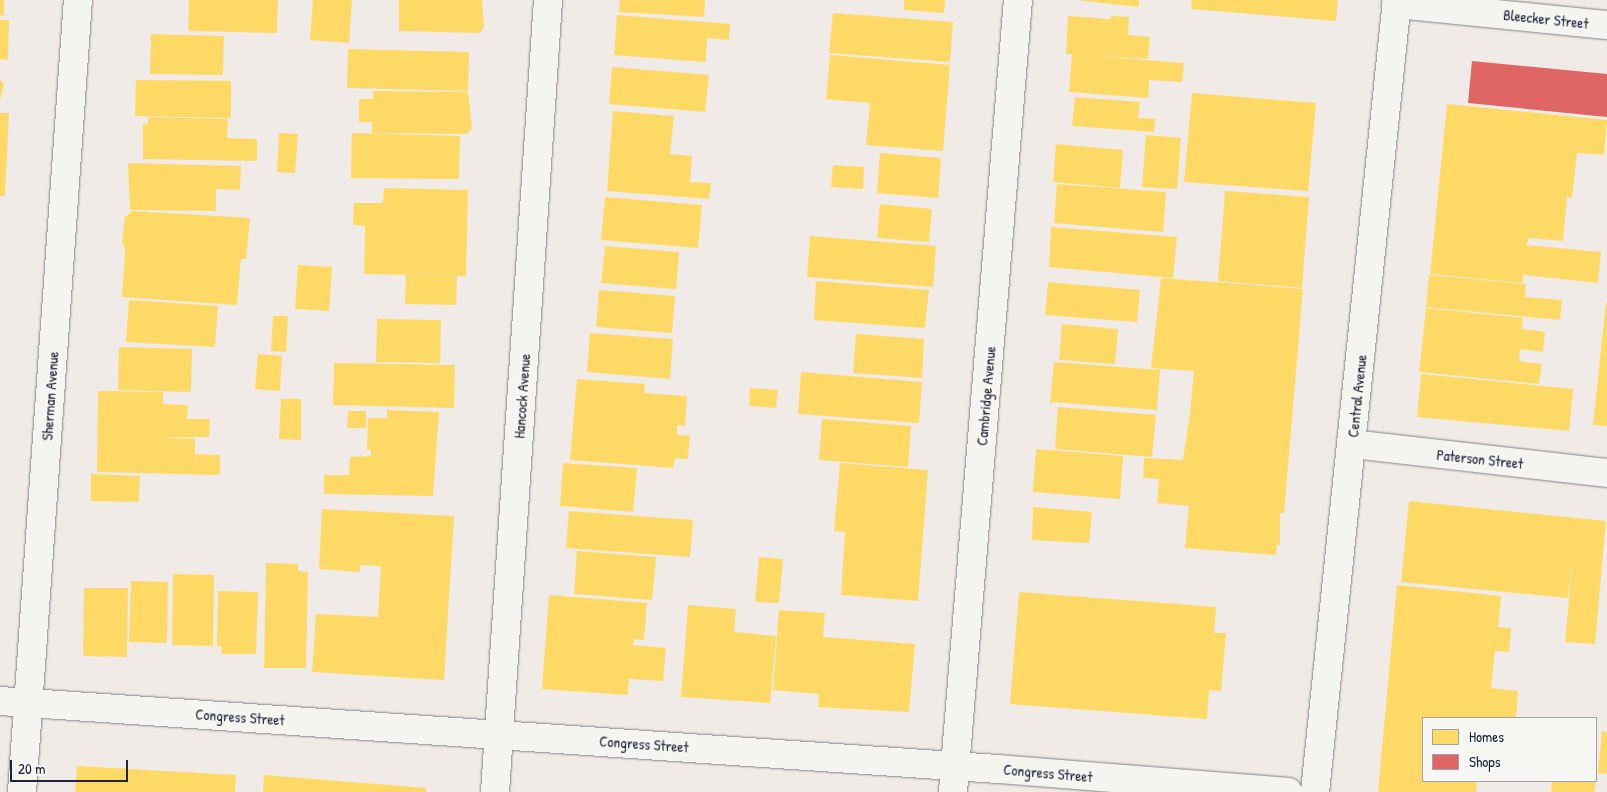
<!DOCTYPE html>
<html>
<head>
<meta charset="utf-8">
<style>
  body { margin:0 }
  #map { position:relative; width:1607px; height:792px; overflow:hidden; background:#f1ebe7; font-family:"Patrick Hand",sans-serif }
  div>[style] { position:absolute }
  .homes>* { inset:0; background:#ffd966 }
  .shops>* { inset:0; background:#e06666 }
  .roads { filter:drop-shadow(0 0 1px #848184) drop-shadow(0 0 1px #848184) }
  .minor>* { height:28px; margin:-14px; padding:0 14px; transform-origin:14px; border-radius:14px; background:#f4f4f1 }
  .tertiary>* { height:28px; margin:-14px; padding:0 14px; transform-origin:14px; border-radius:14px; background:#f4f4f1 }
  .secondary>* { height:28px; margin:-14px; padding:0 14px; transform-origin:14px; border-radius:14px; background:#f4f4f1 }
  span { translate:-50% -50%; white-space:nowrap; text-align:center; line-height:1.15; -webkit-text-stroke:5px #f6f6f2; paint-order:stroke }
  .street-label { font-size:15px; color:#22223b }
  .legend { position:absolute; left:1422px; top:717px; width:175px; height:65px; box-sizing:border-box; background:#f6f6f2; border:1px solid #a1a1a9; margin:0; padding:6px 9px; list-style:none; font-size:15px; color:#22223b }
  .legend li { display:flex; align-items:center; gap:10px; height:25px }
  .legend b { width:25px; border:1px solid #a1a1a9 }
  .scale { position:absolute; left:10px; top:760px; width:118px; height:22px; box-sizing:border-box; border:2px solid #22223b; border-top:0; padding-left:6px; font-size:15px; line-height:18px; white-space:nowrap; color:#22223b; -webkit-text-stroke:4px #f6f6f2; paint-order:stroke }
</style>
</head>
<body>
<div id="map">
  <div class="homes">
    <i style="clip-path:polygon(0 0,4px 0,4px 16px,0 15px)"></i>
    <i style="clip-path:polygon(189px 0,278px 0,277px 33px,188px 31px)"></i>
    <i style="clip-path:polygon(313px 0,352px 0,349px 43px,310px 40px)"></i>
    <i style="clip-path:polygon(399px 0,482px 0,484px 27px,480px 33px,399px 31px)"></i>
    <i style="clip-path:polygon(620px 0,705px 0,704px 17px,619px 12px)"></i>
    <i style="clip-path:polygon(904px 0,945px 0,944px 13px,904px 10px)"></i>
    <i style="clip-path:polygon(1077px 0,1139px 0,1139px 7px)"></i>
    <i style="clip-path:polygon(1192px 0,1338px 0,1336px 21px,1191px 9px)"></i>
    <i style="clip-path:polygon(833px 13px,953px 22px,950px 62px,829px 53px)"></i>
    <i style="clip-path:polygon(617px 15px,730px 24px,729px 40px,707px 38px,706px 62px,614px 55px)"></i>
    <i style="clip-path:polygon(1068px 16px,1111px 19px,1111px 16px,1129px 17px,1128px 35px,1150px 37px,1148px 59px,1093px 56px,1184px 63px,1182px 82px,1149px 80px,1148px 98px,1069px 92px,1072px 54px,1066px 54px)"></i>
    <i style="clip-path:polygon(0 20px,9px 20px,8px 60px,0 59px)"></i>
    <i style="clip-path:polygon(151px 34px,224px 36px,223px 75px,150px 74px)"></i>
    <i style="clip-path:polygon(348px 49px,469px 52px,468px 91px,347px 88px)"></i>
    <i style="clip-path:polygon(830px 55px,950px 65px,943px 151px,866px 145px,870px 103px,826px 99px)"></i>
    <i style="clip-path:polygon(612px 67px,709px 75px,705px 112px,609px 104px)"></i>
    <i style="clip-path:polygon(0 79px,4px 84px,0 100px)"></i>
    <i style="clip-path:polygon(136px 80px,231px 81px,231px 118px,135px 116px)"></i>
    <i style="clip-path:polygon(373px 91px,468px 92px,472px 128px,467px 134px,372px 133px,372px 122px,359px 122px,359px 99px,373px 99px)"></i>
    <i style="clip-path:polygon(1192px 93px,1316px 103px,1308px 191px,1184px 182px)"></i>
    <i style="clip-path:polygon(1075px 97px,1140px 102px,1138px 118px,1155px 119px,1154px 132px,1072px 126px)"></i>
    <i style="clip-path:polygon(1447px 104px,1607px 120px,1604px 155px,1577px 153px,1572px 198px,1567px 197px,1563px 241px,1529px 238px,1526px 245px,1601px 252px,1598px 283px,1523px 275px,1523px 283px,1430px 274px)"></i>
    <i style="clip-path:polygon(613px 111px,674px 116px,670px 154px,692px 156px,690px 182px,711px 183px,709px 199px,607px 191px)"></i>
    <i style="clip-path:polygon(0 113px,9px 113px,5px 196px,0 196px)"></i>
    <i style="clip-path:polygon(148px 117px,228px 119px,227px 138px,257px 139px,257px 161px,143px 159px,143px 123px,148px 124px)"></i>
    <i style="clip-path:polygon(279px 133px,298px 134px,295px 173px,277px 172px)"></i>
    <i style="clip-path:polygon(352px 133px,460px 136px,459px 179px,351px 178px)"></i>
    <i style="clip-path:polygon(1146px 135px,1181px 138px,1177px 189px,1142px 187px)"></i>
    <i style="clip-path:polygon(1056px 144px,1123px 150px,1120px 188px,1053px 182px)"></i>
    <i style="clip-path:polygon(880px 153px,941px 158px,938px 198px,877px 193px)"></i>
    <i style="clip-path:polygon(128px 163px,241px 166px,240px 190px,216px 189px,216px 211px,130px 210px)"></i>
    <i style="clip-path:polygon(833px 165px,864px 167px,863px 189px,831px 187px)"></i>
    <i style="clip-path:polygon(1057px 184px,1166px 192px,1163px 232px,1054px 223px)"></i>
    <i style="clip-path:polygon(384px 188px,468px 190px,466px 276px,364px 274px,365px 226px,353px 225px,354px 203px,383px 203px)"></i>
    <i style="clip-path:polygon(1225px 191px,1309px 197px,1302px 288px,1218px 281px)"></i>
    <i style="clip-path:polygon(605px 197px,702px 205px,698px 248px,601px 240px)"></i>
    <i style="clip-path:polygon(880px 204px,932px 209px,929px 242px,877px 238px)"></i>
    <i style="clip-path:polygon(132px 211px,250px 218px,246px 259px,241px 259px,237px 305px,122px 297px,125px 250px,122px 241px,125px 217px)"></i>
    <i style="clip-path:polygon(1051px 227px,1177px 237px,1173px 278px,1049px 267px)"></i>
    <i style="clip-path:polygon(810px 236px,936px 246px,933px 287px,807px 277px)"></i>
    <i style="clip-path:polygon(605px 246px,679px 252px,676px 289px,601px 283px)"></i>
    <i style="clip-path:polygon(298px 265px,332px 267px,329px 311px,295px 309px)"></i>
    <i style="clip-path:polygon(406px 275px,457px 276px,456px 305px,405px 304px)"></i>
    <i style="clip-path:polygon(1429px 275px,1526px 284px,1525px 297px,1562px 300px,1560px 320px,1426px 307px)"></i>
    <i style="clip-path:polygon(1161px 278px,1303px 289px,1284px 513px,1280px 513px,1280px 545px,1277px 545px,1276px 555px,1185px 548px,1189px 506px,1157px 503px,1159px 479px,1143px 478px,1144px 458px,1183px 460px,1190px 413px,1194px 371px,1151px 368px)"></i>
    <i style="clip-path:polygon(816px 281px,929px 290px,925px 328px,814px 320px)"></i>
    <i style="clip-path:polygon(1048px 282px,1140px 290px,1137px 322px,1045px 315px)"></i>
    <i style="clip-path:polygon(599px 290px,675px 296px,672px 333px,596px 327px)"></i>
    <i style="clip-path:polygon(129px 300px,218px 306px,215px 347px,126px 342px)"></i>
    <i style="clip-path:polygon(1606px 302px,1607px 302px,1607px 426px,1593px 425px)"></i>
    <i style="clip-path:polygon(1426px 308px,1523px 318px,1522px 329px,1545px 332px,1543px 352px,1520px 349px,1519px 361px,1542px 364px,1539px 384px,1419px 372px)"></i>
    <i style="clip-path:polygon(273px 316px,288px 316px,286px 352px,271px 351px)"></i>
    <i style="clip-path:polygon(377px 319px,441px 320px,440px 363px,376px 362px)"></i>
    <i style="clip-path:polygon(1062px 324px,1118px 329px,1115px 364px,1059px 360px)"></i>
    <i style="clip-path:polygon(590px 333px,673px 339px,670px 379px,587px 372px)"></i>
    <i style="clip-path:polygon(856px 334px,924px 339px,922px 378px,853px 373px)"></i>
    <i style="clip-path:polygon(119px 347px,192px 349px,191px 392px,118px 390px)"></i>
    <i style="clip-path:polygon(258px 354px,282px 356px,280px 391px,255px 389px)"></i>
    <i style="clip-path:polygon(1054px 362px,1160px 370px,1157px 410px,1050px 402px)"></i>
    <i style="clip-path:polygon(334px 363px,455px 365px,454px 408px,333px 405px)"></i>
    <i style="clip-path:polygon(801px 372px,922px 382px,919px 423px,798px 414px)"></i>
    <i style="clip-path:polygon(1421px 374px,1573px 389px,1569px 431px,1417px 417px)"></i>
    <i style="clip-path:polygon(577px 379px,645px 384px,644px 393px,687px 396px,685px 426px,677px 425px,677px 435px,690px 436px,688px 459px,675px 458px,673px 468px,570px 460px)"></i>
    <i style="clip-path:polygon(750px 388px,778px 390px,776px 408px,749px 406px)"></i>
    <i style="clip-path:polygon(98px 391px,163px 392px,163px 404px,188px 405px,187px 419px,210px 419px,209px 437px,158px 438px,195px 439px,195px 454px,220px 455px,220px 475px,97px 472px)"></i>
    <i style="clip-path:polygon(281px 399px,301px 399px,301px 440px,279px 439px)"></i>
    <i style="clip-path:polygon(1058px 407px,1156px 415px,1152px 457px,1055px 449px)"></i>
    <i style="clip-path:polygon(387px 410px,439px 412px,433px 496px,324px 494px,324px 475px,349px 475px,350px 457px,371px 456px,371px 450px,367px 450px,368px 418px,387px 418px)"></i>
    <i style="clip-path:polygon(348px 411px,366px 411px,366px 428px,347px 428px)"></i>
    <i style="clip-path:polygon(822px 419px,911px 426px,908px 467px,819px 460px)"></i>
    <i style="clip-path:polygon(1036px 449px,1123px 456px,1120px 499px,1033px 492px)"></i>
    <i style="clip-path:polygon(563px 463px,637px 468px,633px 512px,560px 506px)"></i>
    <i style="clip-path:polygon(840px 463px,928px 470px,918px 601px,841px 595px,845px 532px,834px 531px)"></i>
    <i style="clip-path:polygon(91px 474px,140px 476px,139px 502px,91px 501px)"></i>
    <i style="clip-path:polygon(1409px 501px,1606px 521px,1595px 644px,1565px 642px,1573px 558px,1568px 598px,1401px 582px)"></i>
    <i style="clip-path:polygon(1033px 507px,1092px 512px,1089px 543px,1032px 540px)"></i>
    <i style="clip-path:polygon(322px 509px,454px 516px,444px 680px,312px 672px,316px 614px,378px 617px,381px 566px,360px 565px,360px 572px,319px 569px)"></i>
    <i style="clip-path:polygon(569px 511px,693px 520px,690px 557px,566px 548px)"></i>
    <i style="clip-path:polygon(577px 551px,656px 557px,652px 600px,574px 594px)"></i>
    <i style="clip-path:polygon(759px 557px,783px 559px,779px 603px,755px 602px)"></i>
    <i style="clip-path:polygon(266px 563px,298px 564px,298px 571px,308px 572px,306px 668px,264px 668px)"></i>
    <i style="clip-path:polygon(173px 574px,214px 575px,213px 646px,172px 645px)"></i>
    <i style="clip-path:polygon(131px 581px,168px 582px,167px 643px,129px 642px)"></i>
    <i style="clip-path:polygon(1397px 585px,1501px 596px,1498px 627px,1511px 628px,1509px 652px,1495px 651px,1491px 688px,1518px 691px,1516px 718px,1423px 718px,1423px 781px,1477px 781px,1476px 792px,1378px 792px)"></i>
    <i style="clip-path:polygon(84px 588px,128px 588px,127px 657px,83px 656px)"></i>
    <i style="clip-path:polygon(218px 591px,258px 592px,256px 654px,221px 654px,222px 647px,217px 646px)"></i>
    <i style="clip-path:polygon(1019px 592px,1216px 607px,1214px 633px,1226px 633px,1221px 691px,1209px 690px,1207px 719px,1010px 704px)"></i>
    <i style="clip-path:polygon(549px 595px,647px 603px,644px 640px,634px 639px,633px 645px,666px 648px,663px 681px,629px 679px,628px 695px,542px 689px)"></i>
    <i style="clip-path:polygon(688px 605px,736px 609px,734px 632px,776px 636px,770px 703px,681px 697px)"></i>
    <i style="clip-path:polygon(779px 610px,825px 613px,823px 637px,915px 644px,909px 712px,818px 707px,819px 694px,773px 690px)"></i>
    <i style="clip-path:polygon(1602px 731px,1607px 732px,1607px 774px,1598px 773px)"></i>
    <i style="clip-path:polygon(77px 766px,236px 775px,235px 792px,75px 792px)"></i>
    <i style="clip-path:polygon(264px 775px,426px 788px,426px 792px,263px 792px)"></i>
    <i style="clip-path:polygon(1552px 781px,1596px 781px,1594px 792px,1551px 792px)"></i>
  </div>
  <div class="shops">
    <i style="clip-path:polygon(1472px 61px,1607px 74px,1607px 117px,1468px 103px)"></i>
  </div>
  <div class="roads">
    <div class="minor">
      <i style="left:1396px;top:4px;width:212px;rotate:5.7deg"></i>
      <i style="left:1352px;top:444px;width:257px;rotate:6.5deg"></i>
      <i style="left:22px;top:792px;width:794px;rotate:-85.96deg"></i>
      <i style="left:495px;top:792px;width:794px;rotate:-86.17deg"></i>
      <i style="left:953px;top:792px;width:795px;rotate:-85.31deg"></i>
    </div>
    <div class="tertiary">
      <i style="left:0;top:701px;width:1000px;rotate:3.9deg"></i>
      <i style="left:998px;top:769px;width:291px;rotate:4.5deg"></i>
    </div>
    <div class="secondary">
      <i style="left:1315px;top:792px;width:796px;rotate:-84.09deg"></i>
    </div>
  </div>
  <div class="street-label">
    <span style="left:1546px;top:19px;rotate:6deg">Bleecker Street</span>
    <span style="left:50px;top:396px;rotate:-86deg">Sherman Avenue</span>
    <span style="left:522px;top:396px;rotate:-86deg">Hancock Avenue</span>
    <span style="left:986px;top:396px;rotate:-85deg">Cambridge Avenue</span>
    <span style="left:1357px;top:396px;rotate:-84deg">Central Avenue</span>
    <span style="left:1480px;top:459px;rotate:6deg">Paterson Street</span>
    <span style="left:240px;top:717px;rotate:4deg">Congress Street</span>
    <span style="left:644px;top:744px;rotate:4deg">Congress Street</span>
    <span style="left:1048px;top:773px;rotate:5deg">Congress Street</span>
  </div>
  <ul class="legend">
  <li><b style="height:14px;background:#ffd966"></b>Homes</li>
  <li><b style="height:14px;background:#e06666"></b>Shops</li>
  </ul>
  <div class="scale">20 m</div>
</div>
</body>
</html>
